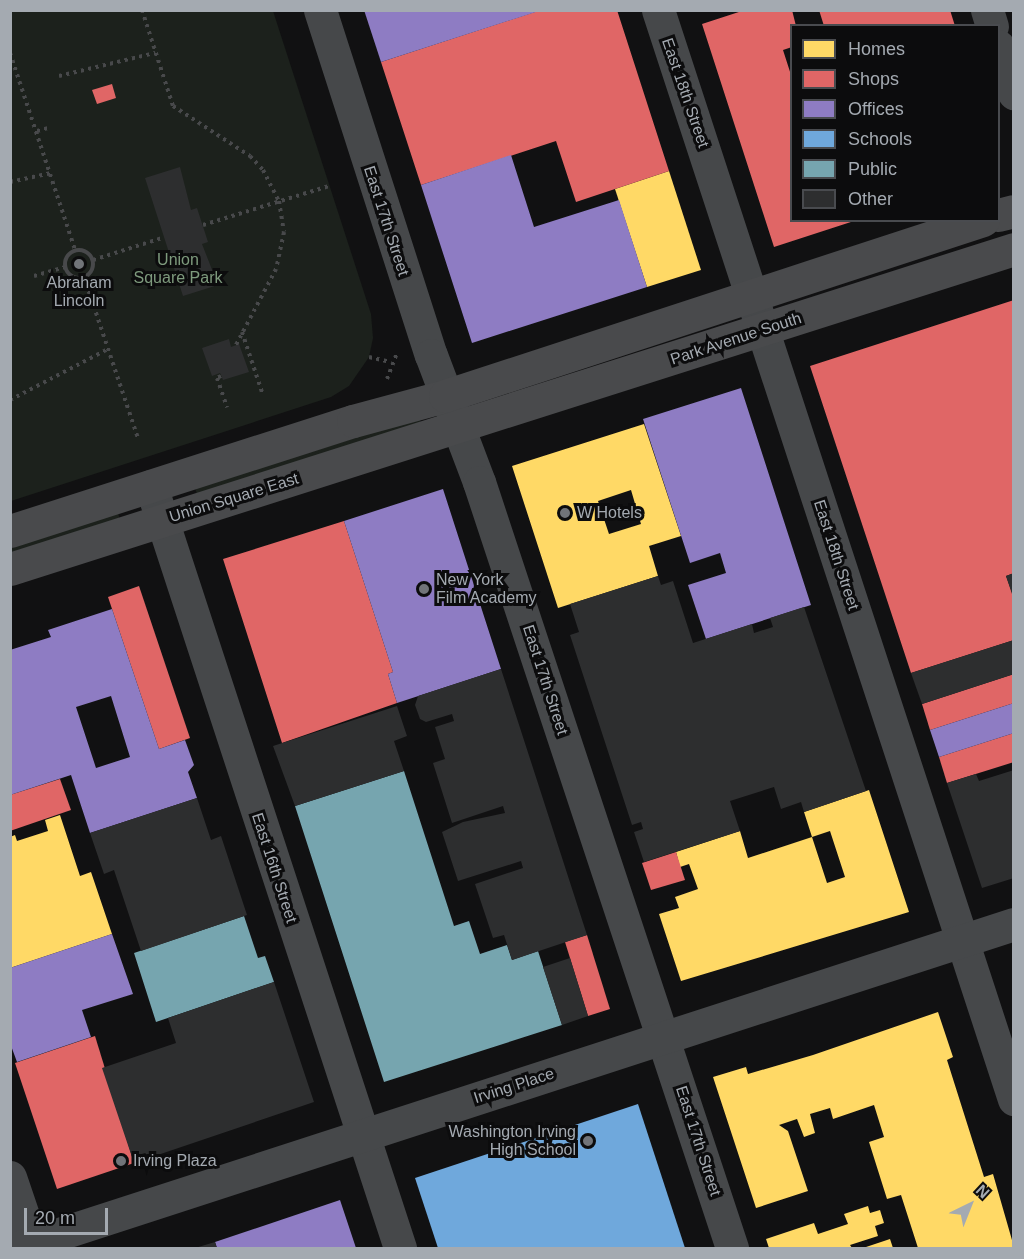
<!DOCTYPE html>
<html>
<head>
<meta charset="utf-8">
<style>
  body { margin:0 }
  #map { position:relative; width:1024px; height:1259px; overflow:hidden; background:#111112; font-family:Arial,sans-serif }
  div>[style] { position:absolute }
  .green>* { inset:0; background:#1c211c }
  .homes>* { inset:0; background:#ffd966 }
  .shops>* { inset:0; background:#e06666 }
  .offices>* { inset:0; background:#8e7cc3 }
  .schools>* { inset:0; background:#6fa8dc }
  .public>* { inset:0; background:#76a5af }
  .building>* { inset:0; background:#2d2e2f }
  .path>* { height:4px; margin-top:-2px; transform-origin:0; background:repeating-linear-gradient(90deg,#48494b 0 3px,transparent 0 7.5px) }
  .path>.ring { margin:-2px; padding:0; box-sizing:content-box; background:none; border:4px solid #48494b; border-radius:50% }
  .minor>* { height:33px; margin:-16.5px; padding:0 16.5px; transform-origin:16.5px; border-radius:16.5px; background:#46484a }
  .primary>* { height:33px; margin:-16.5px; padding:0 16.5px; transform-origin:16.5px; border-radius:16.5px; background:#494a4c }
  .dots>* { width:16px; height:16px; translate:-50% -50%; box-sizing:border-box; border:3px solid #0c0c0d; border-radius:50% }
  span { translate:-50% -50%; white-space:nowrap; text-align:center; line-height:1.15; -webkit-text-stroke:6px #0c0c0d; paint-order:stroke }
  .street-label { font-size:16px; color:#a4aab1 }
  .park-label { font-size:16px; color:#7e9a7d }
  .poi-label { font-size:16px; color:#a4aab1 }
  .left { translate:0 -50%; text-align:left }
  .right { translate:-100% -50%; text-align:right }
  .frame { position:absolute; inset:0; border:12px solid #a4aab1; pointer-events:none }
  .legend { position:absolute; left:790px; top:24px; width:210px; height:198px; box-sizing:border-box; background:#0c0c0d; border:2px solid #494b4f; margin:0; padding:8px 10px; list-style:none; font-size:18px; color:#a4aab1 }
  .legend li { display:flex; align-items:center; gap:12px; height:30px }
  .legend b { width:30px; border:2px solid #494b4f }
  .north { position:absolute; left:940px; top:1175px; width:60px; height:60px; -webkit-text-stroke:4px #0c0c0d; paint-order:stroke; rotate:43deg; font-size:16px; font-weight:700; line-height:24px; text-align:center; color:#a4aab1 }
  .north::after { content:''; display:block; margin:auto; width:21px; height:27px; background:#a4aab1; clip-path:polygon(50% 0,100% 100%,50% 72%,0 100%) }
  .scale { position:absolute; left:24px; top:1208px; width:84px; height:27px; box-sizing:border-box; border:3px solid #a4aab1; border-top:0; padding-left:8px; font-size:18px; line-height:21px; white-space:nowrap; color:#a4aab1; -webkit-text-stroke:4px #0c0c0d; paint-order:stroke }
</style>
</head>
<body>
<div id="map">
  <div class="green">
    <i style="clip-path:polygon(11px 11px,273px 11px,371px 314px,373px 338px,369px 357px,349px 386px,331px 397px,11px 501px)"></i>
    <i style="clip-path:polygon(419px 418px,422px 425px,198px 497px,195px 488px)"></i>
    <i style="clip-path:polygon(118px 512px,120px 521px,11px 556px,10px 547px)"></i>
  </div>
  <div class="homes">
    <i style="clip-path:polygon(669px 171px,701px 270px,647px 287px,615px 189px)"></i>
    <i style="clip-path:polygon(evenodd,644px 424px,681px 536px,649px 546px,658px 576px,558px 608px,512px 466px,644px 424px,631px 490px,641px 524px,609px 534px,598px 501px,631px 490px)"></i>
    <i style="clip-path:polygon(869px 790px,909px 912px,681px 981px,659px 914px,679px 908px,675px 897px,698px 889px,689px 864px,680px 867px,676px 852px,740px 831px,748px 858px,812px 837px,827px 883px,845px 877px,830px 831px,812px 837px,804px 812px)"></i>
    <i style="clip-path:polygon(60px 815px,80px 876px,91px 872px,112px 934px,10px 968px,10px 837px,15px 835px,17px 841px,48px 831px,45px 820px)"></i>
    <i style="clip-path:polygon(938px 1012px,953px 1057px,947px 1060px,984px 1177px,993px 1174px,1014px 1247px,918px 1248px,901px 1195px,887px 1199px,869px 1142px,884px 1137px,874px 1105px,833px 1119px,830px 1108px,810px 1114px,815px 1133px,804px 1137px,797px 1119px,779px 1125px,788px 1131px,808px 1191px,756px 1208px,713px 1077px,746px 1067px,748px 1074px,813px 1055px)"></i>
    <i style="clip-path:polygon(868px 1206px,870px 1213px,880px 1210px,884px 1223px,875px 1226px,878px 1236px,850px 1245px,852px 1248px,769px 1248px,766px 1239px,814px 1223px,818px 1234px,848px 1224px,844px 1214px)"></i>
    <i style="clip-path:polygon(890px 1239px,893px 1248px,863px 1248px)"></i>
  </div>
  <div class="shops">
    <i style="clip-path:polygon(541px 10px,617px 10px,669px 171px,576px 202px,556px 141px,421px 185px,381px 62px)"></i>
    <i style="clip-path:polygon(745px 10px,792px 10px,796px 26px,792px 26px,792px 47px,783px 50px,792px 78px,792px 220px,854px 221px,774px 247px,702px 24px)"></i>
    <i style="clip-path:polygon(819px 10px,950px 10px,955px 26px,824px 26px)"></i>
    <i style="clip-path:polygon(112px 84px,116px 98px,97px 104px,92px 90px)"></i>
    <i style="clip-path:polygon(1014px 300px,1014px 573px,1006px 576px,1014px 598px,1014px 640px,911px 673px,810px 366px)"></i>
    <i style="clip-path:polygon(344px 521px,393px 672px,388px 674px,397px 703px,282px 743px,223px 559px)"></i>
    <i style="clip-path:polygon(139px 586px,190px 738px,159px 749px,108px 597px)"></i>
    <i style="clip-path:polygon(1014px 674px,1014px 703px,930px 730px,922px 704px)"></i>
    <i style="clip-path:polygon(1014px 733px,1014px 762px,947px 783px,939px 757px)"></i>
    <i style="clip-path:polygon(60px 779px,71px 810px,10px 831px,10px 795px)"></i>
    <i style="clip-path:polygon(676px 852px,685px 880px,651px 890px,642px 863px)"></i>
    <i style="clip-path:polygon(587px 935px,610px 1009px,588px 1016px,565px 942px)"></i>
    <i style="clip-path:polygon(95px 1036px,134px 1163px,57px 1189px,15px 1063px)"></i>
  </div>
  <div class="offices">
    <i style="clip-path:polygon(364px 10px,539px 10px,539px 11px,381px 62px)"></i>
    <i style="clip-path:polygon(511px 155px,534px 227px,619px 200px,647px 287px,472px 343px,421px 185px)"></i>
    <i style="clip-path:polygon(741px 388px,811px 605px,706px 639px,688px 585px,726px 573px,720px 553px,690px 563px,643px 419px)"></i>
    <i style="clip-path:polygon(443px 489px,501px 669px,397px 703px,388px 674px,393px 672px,344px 521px)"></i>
    <i style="clip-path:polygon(evenodd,112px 609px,159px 749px,185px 740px,194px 765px,188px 772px,197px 798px,90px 833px,71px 775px,10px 795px,10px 650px,51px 637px,48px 630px,112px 609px,111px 696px,130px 757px,96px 768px,76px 707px,111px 696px)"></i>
    <i style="clip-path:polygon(1014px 703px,1014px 733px,939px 757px,930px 730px)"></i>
    <i style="clip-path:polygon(112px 934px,133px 994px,82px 1010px,91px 1037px,17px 1062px,10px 1043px,10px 968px)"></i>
    <i style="clip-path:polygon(340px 1200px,356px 1248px,217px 1248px,215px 1242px)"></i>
  </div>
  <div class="schools">
    <i style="clip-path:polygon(638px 1104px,685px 1248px,438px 1248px,415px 1178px)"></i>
  </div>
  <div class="public">
    <i style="clip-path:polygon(404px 771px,454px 926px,469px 921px,480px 954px,507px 945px,512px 960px,538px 951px,562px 1025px,384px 1082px,295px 806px)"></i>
    <i style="clip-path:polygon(244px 916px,258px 958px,265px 956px,274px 982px,156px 1022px,134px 953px)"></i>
  </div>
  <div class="building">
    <i style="clip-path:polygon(180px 167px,191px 210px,197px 208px,208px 242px,202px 244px,218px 285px,183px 296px,145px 178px)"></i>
    <i style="clip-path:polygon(229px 339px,231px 347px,239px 344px,249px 372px,223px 380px,220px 373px,212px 376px,202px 348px)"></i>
    <i style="clip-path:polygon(1014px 573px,1014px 597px,1013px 597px,1006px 576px)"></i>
    <i style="clip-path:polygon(658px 576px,661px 585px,673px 581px,693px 643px,752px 624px,754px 633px,773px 627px,770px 618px,804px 607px,866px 791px,804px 812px,801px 802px,781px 809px,774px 787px,730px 801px,740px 831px,644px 862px,634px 832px,643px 829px,641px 822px,632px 825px,570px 635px,579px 632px,570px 604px)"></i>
    <i style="clip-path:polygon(1014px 640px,1014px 674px,922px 704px,911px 673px)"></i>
    <i style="clip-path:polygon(501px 669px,587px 935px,512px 960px,504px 935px,493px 938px,475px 884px,523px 868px,521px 861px,458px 881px,442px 832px,463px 822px,505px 813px,503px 806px,452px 823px,433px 763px,445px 759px,435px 727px,454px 721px,452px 714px,426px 722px,420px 719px,415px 705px,418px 696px)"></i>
    <i style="clip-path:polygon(397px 706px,407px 736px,394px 741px,404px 771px,295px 806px,273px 746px)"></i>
    <i style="clip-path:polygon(1014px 770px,1014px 878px,982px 888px,947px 783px,976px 774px,979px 781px)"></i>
    <i style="clip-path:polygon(197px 798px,211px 840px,221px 836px,247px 915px,141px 951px,114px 870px,104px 874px,90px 833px)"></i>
    <i style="clip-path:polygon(570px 958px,588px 1016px,562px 1025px,543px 967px)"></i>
    <i style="clip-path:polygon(274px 982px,314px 1102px,134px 1163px,102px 1068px,176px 1043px,168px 1018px)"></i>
    <i style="clip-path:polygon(215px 1242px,217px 1248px,195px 1248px)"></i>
  </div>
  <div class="path">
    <i style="left:142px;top:10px;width:101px;rotate:72.1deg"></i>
    <i style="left:173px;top:106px;width:92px;rotate:33deg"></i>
    <i style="left:250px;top:156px;width:19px;rotate:47deg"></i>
    <i style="left:263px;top:170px;width:35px;rotate:63deg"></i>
    <i style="left:279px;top:201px;width:31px;rotate:81deg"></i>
    <i style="left:284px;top:232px;width:38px;rotate:102deg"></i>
    <i style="left:276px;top:269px;width:86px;rotate:117.8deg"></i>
    <i style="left:10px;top:53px;width:207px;rotate:71.7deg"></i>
    <i style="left:59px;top:76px;width:99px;rotate:-13.5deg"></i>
    <i style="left:37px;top:131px;width:11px;rotate:-15deg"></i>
    <i style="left:10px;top:182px;width:42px;rotate:-12.4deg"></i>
    <i style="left:203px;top:225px;width:132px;rotate:-17.2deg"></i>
    <i class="ring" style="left:65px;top:250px;width:24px;height:24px"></i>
    <i style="left:93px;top:260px;width:72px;rotate:-17.7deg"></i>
    <i style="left:34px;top:276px;width:32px;rotate:-16deg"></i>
    <i style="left:84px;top:277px;width:170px;rotate:71.5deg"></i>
    <i style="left:242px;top:332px;width:66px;rotate:71.6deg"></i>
    <i style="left:369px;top:357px;width:22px;rotate:13deg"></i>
    <i style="left:221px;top:376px;width:4px;rotate:153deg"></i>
    <i style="left:217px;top:378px;width:31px;rotate:71deg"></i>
    <i style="left:387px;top:379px;width:28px;rotate:-69deg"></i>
    <i style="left:10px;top:400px;width:110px;rotate:-27.5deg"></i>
  </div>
  <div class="minor">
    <i style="left:320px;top:10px;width:362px;rotate:72.2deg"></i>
    <i style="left:431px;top:355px;width:136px;rotate:69.3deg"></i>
    <i style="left:479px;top:482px;width:807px;rotate:71.72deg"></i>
    <i style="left:658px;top:10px;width:1146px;rotate:71.9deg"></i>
    <i style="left:987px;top:10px;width:17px;rotate:73deg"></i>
    <i style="left:998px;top:46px;width:50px;rotate:71.2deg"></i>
    <i style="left:151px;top:486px;width:802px;rotate:71.9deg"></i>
    <i style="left:10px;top:1177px;width:75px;rotate:71.3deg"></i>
    <i style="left:16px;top:1248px;width:1049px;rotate:-17.99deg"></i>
  </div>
  <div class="primary">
    <i style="left:998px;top:215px;width:16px;rotate:-14deg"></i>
    <i style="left:10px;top:531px;width:360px;rotate:-17.8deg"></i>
    <i style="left:353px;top:421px;width:95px;rotate:-15.2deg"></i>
    <i style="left:445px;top:396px;width:566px;rotate:-18.11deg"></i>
    <i style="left:10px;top:569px;width:1054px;rotate:-17.68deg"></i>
  </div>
  <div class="dots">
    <i style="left:79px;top:264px;background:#717479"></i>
    <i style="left:565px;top:513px;background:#717479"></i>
    <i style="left:424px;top:589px;background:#717479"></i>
    <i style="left:588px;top:1141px;background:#717479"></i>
    <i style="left:121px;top:1161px;background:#717479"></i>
  </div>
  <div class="street-label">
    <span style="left:685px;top:93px;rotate:71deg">East 18th Street</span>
    <span style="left:386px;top:221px;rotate:72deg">East 17th Street</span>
    <span style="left:736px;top:339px;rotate:-18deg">Park Avenue South</span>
    <span style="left:234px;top:498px;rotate:-17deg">Union Square East</span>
    <span style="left:836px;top:555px;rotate:72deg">East 18th Street</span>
    <span style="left:545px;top:680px;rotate:72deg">East 17th Street</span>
    <span style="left:274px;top:868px;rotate:72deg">East 16th Street</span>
    <span style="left:514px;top:1086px;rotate:-18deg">Irving Place</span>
    <span style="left:698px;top:1141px;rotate:72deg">East 17th Street</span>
  </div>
  <div class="park-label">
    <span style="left:178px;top:269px">Union<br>Square Park</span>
  </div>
  <div class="poi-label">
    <span style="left:79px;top:292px">Abraham<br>Lincoln</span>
    <span class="left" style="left:577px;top:513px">W Hotels</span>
    <span class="left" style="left:436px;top:589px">New York<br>Film Academy</span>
    <span class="right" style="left:576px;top:1141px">Washington Irving<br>High School</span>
    <span class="left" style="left:133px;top:1161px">Irving Plaza</span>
  </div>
  <div class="frame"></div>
  <ul class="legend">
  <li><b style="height:16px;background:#ffd966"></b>Homes</li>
  <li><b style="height:16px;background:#e06666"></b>Shops</li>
  <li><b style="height:16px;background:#8e7cc3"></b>Offices</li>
  <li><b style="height:16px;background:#6fa8dc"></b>Schools</li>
  <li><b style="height:16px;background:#76a5af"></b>Public</li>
  <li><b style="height:16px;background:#2d2e2f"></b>Other</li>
  </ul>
  <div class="north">N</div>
  <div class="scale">20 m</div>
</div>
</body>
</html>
